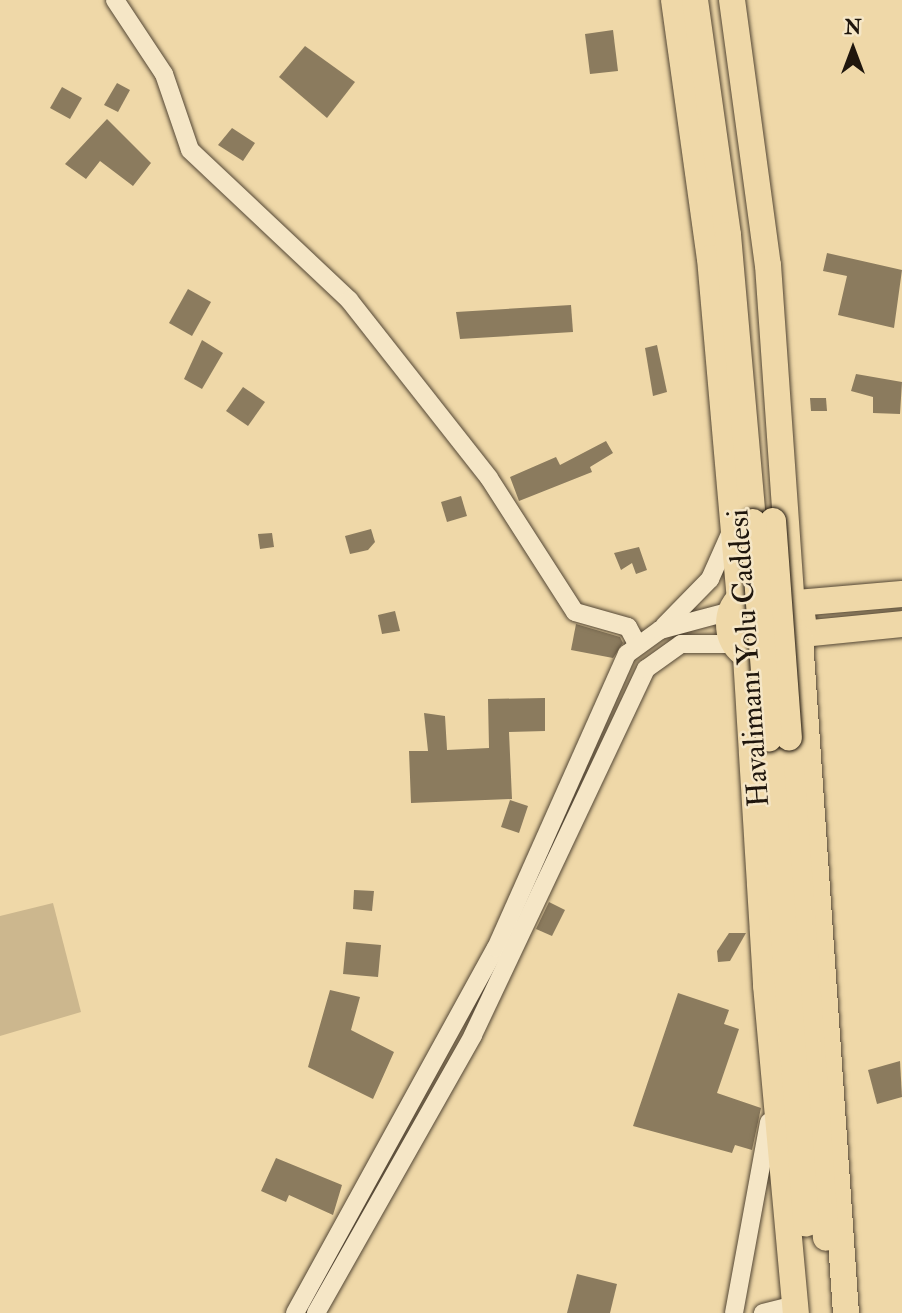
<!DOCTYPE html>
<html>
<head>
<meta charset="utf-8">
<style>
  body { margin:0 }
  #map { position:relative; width:902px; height:1313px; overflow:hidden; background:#efd8a8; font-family:"IM FELL Double Pica",serif }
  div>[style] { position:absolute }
  .green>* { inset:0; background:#ccb78e }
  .building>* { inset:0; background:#8b7b5e }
  .roads { filter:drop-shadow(0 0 2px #534634) drop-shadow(0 0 2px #534634) }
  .minor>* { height:18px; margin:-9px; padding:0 9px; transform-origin:9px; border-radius:9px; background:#f5e6c6 }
  .highway>* { height:26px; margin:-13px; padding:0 13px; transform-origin:13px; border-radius:13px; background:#efd8a8 }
  .highway>.ring { margin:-13px; padding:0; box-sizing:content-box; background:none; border:26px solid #efd8a8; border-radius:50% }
  .bridges { filter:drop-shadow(0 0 2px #1f160d) drop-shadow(0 0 2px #1f160d) }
  .highway-bridge>* { height:26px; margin:-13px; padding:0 13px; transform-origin:13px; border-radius:13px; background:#efd8a8 }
  span { translate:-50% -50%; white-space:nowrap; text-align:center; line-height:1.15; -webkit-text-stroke:5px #f5e6c6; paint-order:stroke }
  .street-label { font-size:30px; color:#1f160d }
  .north { position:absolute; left:818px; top:14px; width:70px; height:70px; -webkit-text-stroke:5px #f5e6c6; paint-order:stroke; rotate:0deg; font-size:19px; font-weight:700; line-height:28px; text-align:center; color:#1f160d }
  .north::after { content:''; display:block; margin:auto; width:24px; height:32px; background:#1f160d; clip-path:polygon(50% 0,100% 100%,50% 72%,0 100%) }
</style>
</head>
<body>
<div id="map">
  <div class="green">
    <i style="clip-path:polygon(53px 903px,81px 1012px,0 1036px,0 916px)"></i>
  </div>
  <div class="building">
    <i style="clip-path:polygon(613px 30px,618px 71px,590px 74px,585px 34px)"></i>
    <i style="clip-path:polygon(305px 46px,355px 82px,327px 118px,279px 77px)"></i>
    <i style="clip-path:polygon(117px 83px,130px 90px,118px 112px,104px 105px)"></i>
    <i style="clip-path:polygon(62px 87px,82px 98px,70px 119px,50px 108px)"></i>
    <i style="clip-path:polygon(107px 119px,151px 163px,133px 186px,100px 161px,86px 179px,65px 164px)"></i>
    <i style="clip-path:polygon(232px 128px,255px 143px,243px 161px,218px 145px)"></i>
    <i style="clip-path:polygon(827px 253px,902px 270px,894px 328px,838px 315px,847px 276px,823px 271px)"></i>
    <i style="clip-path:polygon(188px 289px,211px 302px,192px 336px,169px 323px)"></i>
    <i style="clip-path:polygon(571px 305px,573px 332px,460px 339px,456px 312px)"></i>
    <i style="clip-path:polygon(202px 340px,223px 353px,202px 389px,184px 379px)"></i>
    <i style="clip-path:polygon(657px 345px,667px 392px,653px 396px,645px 348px)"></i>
    <i style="clip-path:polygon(856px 374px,902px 382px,900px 414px,873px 413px,873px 397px,851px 391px)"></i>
    <i style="clip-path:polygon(243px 387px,265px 402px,248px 426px,226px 411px)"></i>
    <i style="clip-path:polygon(810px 398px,826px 398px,827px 411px,811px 411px)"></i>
    <i style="clip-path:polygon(606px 441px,613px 453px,590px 467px,592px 472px,519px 501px,510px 477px,556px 457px,560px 465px)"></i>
    <i style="clip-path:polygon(461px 496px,467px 516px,447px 522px,441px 502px)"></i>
    <i style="clip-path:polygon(371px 529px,375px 542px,368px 550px,350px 554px,345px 536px)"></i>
    <i style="clip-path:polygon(272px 533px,274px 547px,260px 549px,258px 534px)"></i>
    <i style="clip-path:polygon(639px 547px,647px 570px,636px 574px,632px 563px,621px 570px,614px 553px)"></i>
    <i style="clip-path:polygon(395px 611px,400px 631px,382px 634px,378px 615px)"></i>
    <i style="clip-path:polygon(576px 624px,620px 637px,623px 643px,613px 658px,571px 650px)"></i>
    <i style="clip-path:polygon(545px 698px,545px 731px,509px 732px,512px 799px,411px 803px,409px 751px,428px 751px,424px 713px,445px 716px,447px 750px,489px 748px,488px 699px)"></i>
    <i style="clip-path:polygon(510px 800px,528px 806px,519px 833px,501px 827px)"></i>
    <i style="clip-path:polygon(354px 890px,374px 891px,372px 911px,353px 909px)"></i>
    <i style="clip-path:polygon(549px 902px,565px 910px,552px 936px,536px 929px)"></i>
    <i style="clip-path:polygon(729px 933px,746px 933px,730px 961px,718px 962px,717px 951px)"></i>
    <i style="clip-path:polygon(346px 942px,381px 945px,378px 977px,343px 974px)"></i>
    <i style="clip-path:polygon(330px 990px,360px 997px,351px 1030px,394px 1052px,373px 1099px,308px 1067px)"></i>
    <i style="clip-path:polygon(678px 993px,729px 1010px,724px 1024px,739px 1029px,717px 1093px,761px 1108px,752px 1150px,735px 1145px,732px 1153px,633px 1126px)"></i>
    <i style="clip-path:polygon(900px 1061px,902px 1097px,877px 1104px,868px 1070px)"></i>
    <i style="clip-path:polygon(276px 1158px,342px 1185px,333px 1215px,289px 1195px,286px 1202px,261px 1191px)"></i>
    <i style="clip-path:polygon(577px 1274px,617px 1284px,610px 1313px,567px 1313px)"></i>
  </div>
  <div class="roads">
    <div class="minor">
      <i style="left:115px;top:0;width:89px;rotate:56.5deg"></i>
      <i style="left:164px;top:74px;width:80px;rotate:71.1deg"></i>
      <i style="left:190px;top:150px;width:219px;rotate:43.3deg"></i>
      <i style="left:349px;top:300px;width:226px;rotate:51.8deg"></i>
      <i style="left:489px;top:478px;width:159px;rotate:57.3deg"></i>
      <i style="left:575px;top:612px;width:55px;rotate:15.8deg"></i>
      <i style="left:628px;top:627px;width:19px;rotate:62deg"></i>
      <i style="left:664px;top:626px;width:66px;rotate:-45.6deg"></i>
      <i style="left:710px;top:579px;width:49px;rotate:-66deg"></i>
      <i style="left:295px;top:1313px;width:417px;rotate:-61.2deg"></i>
      <i style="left:496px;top:948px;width:322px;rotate:-66deg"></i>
      <i style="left:627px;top:654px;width:41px;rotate:-36deg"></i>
      <i style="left:660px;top:630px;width:73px;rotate:-15deg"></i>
      <i style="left:316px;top:1313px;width:319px;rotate:-60.5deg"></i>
      <i style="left:473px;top:1035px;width:405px;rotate:-64.7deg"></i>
      <i style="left:646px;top:669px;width:43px;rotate:-35.5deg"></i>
      <i style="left:681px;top:644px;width:53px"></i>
      <i style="left:734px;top:1313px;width:194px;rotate:-79.6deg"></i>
      <i style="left:763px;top:1313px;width:33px;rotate:-14deg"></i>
    </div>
    <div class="highway">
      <i style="left:674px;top:0;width:260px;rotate:82.1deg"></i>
      <i style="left:710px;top:258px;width:341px;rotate:85deg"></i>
      <i style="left:695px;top:0;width:237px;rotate:82deg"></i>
      <i style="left:728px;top:235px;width:288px;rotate:85deg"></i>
      <i style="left:732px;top:0;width:267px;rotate:82.3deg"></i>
      <i style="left:768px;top:265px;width:333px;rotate:86deg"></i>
      <i class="ring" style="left:729px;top:587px;width:48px;height:48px"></i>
      <i style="left:797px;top:603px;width:105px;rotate:-4.9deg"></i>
      <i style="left:802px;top:634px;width:100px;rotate:-5.7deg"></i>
      <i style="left:800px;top:639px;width:676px;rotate:86.1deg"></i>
      <i style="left:746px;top:656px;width:330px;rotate:86.5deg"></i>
      <i style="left:766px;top:985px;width:329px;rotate:84.8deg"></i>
      <i style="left:789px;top:737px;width:502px;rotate:85.78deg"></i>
      <i style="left:769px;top:738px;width:487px;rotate:85.6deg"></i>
    </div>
  </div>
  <div class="bridges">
    <div class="highway-bridge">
      <i style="left:773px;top:521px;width:217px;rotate:85.8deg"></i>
      <i style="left:753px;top:522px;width:217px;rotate:85.8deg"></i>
    </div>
  </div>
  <div class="street-label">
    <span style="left:749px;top:658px;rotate:-94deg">Havalimanı Yolu Caddesi</span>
  </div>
  <div class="north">N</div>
</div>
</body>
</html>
